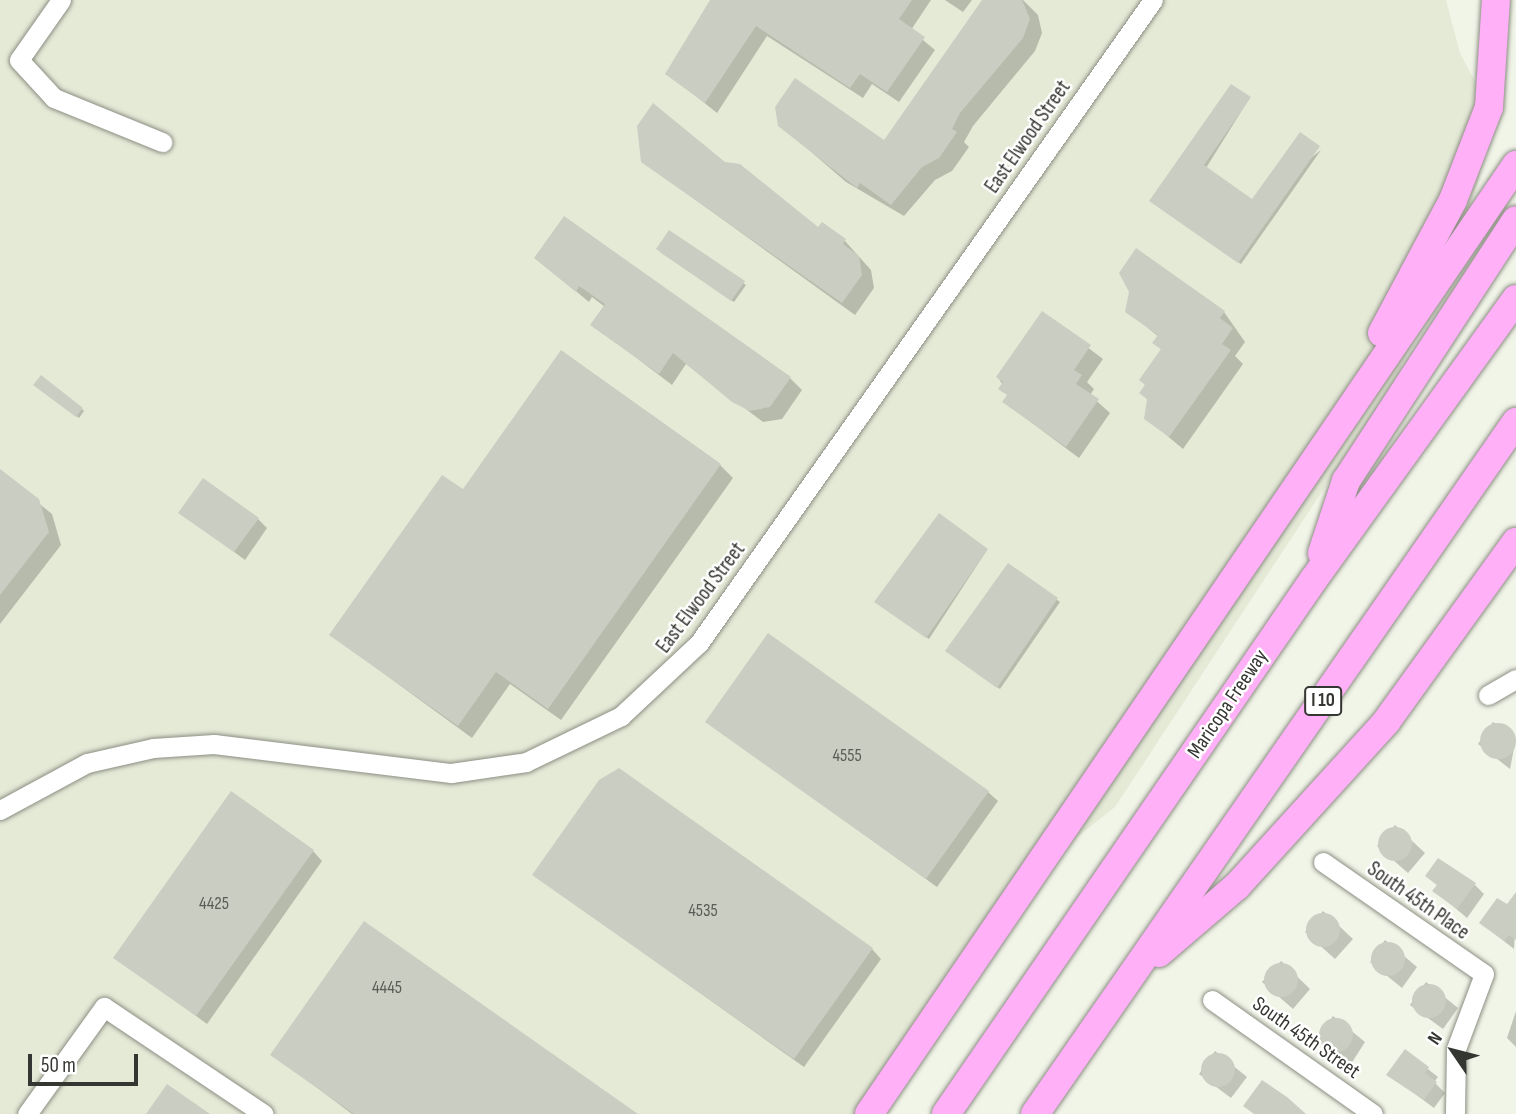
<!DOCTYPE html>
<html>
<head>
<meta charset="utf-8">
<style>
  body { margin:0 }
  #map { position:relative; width:1516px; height:1114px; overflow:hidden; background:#f1f5e8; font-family:"Sofia Sans Condensed",sans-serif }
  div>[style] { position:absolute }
  .built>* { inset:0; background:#e5ead7 }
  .shadow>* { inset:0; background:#0003 }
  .building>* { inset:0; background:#cacdc2 }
  .round { border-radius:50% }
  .roads { filter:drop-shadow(0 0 2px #8c8e83) drop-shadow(0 0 2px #8c8e83) }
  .minor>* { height:19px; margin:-9.5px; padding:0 9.5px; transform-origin:9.5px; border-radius:9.5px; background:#fff }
  .highway>* { height:28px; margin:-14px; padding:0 14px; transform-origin:14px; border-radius:14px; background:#ffb0f7 }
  span { translate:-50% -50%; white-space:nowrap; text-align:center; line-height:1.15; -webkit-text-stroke:5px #fff; paint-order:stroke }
  .number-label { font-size:18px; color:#5a5c55 }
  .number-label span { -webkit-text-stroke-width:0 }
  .shield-label span { padding:2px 5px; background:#fff; border:2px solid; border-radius:5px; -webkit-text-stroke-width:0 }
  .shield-label { font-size:19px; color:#343631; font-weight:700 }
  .street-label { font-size:21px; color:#343631 }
  .north { position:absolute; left:1418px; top:1016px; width:70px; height:70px; -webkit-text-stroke:5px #fff; paint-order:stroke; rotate:305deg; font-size:19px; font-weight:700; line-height:28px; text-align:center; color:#343631 }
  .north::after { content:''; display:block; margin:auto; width:24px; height:32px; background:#343631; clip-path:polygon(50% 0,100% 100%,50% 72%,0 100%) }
  .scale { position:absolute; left:28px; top:1054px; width:110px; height:32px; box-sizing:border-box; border:4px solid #343631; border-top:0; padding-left:9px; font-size:21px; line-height:24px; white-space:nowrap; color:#343631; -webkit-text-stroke:5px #fff; paint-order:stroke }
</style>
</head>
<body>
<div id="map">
  <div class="built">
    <i style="clip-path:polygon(0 0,1446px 0,1460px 53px,1488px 106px,1479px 179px,1449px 269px,1392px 385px,1115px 807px,1042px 865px,880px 1114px,0 1114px)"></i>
  </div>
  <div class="shadow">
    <i style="clip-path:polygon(712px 0,931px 0,911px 30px,935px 50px,899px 102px,872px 84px,863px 98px,767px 36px,717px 113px,667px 73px)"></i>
    <i style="clip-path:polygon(945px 0,972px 0,963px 12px)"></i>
    <i style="clip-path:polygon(984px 0,1023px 0,1038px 15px,1042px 33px,1035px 51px,973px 126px,964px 142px,969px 147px,952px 171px,935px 180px,904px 216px,846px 182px,780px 125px,884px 142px)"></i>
    <i style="clip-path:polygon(1249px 99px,1206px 168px,1254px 202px,1321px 150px,1241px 264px,1153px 203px)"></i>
    <i style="clip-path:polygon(643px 162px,724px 163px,819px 230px,822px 224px,845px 241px,871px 270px,874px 288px,855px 315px)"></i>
    <i style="clip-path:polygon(670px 232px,746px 285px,734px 302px,660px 252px)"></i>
    <i style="clip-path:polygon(536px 258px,790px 378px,802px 390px,782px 419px,763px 422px,686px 364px,672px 385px,592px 324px,605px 307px,592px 297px,589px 302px)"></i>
    <i style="clip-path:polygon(1127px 311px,1224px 312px,1245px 342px,1235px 356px,1243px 364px,1183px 449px,1146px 418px,1149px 401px,1141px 393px,1162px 350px,1154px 343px,1159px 337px)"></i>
    <i style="clip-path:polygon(1042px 313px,1103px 359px,1087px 382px,1094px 389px,1090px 395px,1110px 413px,1079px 458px,1004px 402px,1009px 396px,998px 377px)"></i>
    <i style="clip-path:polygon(38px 387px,82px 409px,84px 411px,79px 418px)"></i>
    <i style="clip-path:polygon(720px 465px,733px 478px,561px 720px,510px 684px,472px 738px,331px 635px,463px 492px)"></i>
    <i style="clip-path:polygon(0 472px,52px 514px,61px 545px,0 624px)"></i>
    <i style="clip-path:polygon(180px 512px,258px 519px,267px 528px,245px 560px)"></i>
    <i style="clip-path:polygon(987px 550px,929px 639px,879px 604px)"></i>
    <i style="clip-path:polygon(1009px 565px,1060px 602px,1000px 689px,949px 653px)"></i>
    <i style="clip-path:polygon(707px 722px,988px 792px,998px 801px,937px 887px)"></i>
    <i style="clip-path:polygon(1493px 722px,1516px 738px,1510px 769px,1478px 744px)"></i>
    <i style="clip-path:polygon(1395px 825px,1425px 853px,1408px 873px,1377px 846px)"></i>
    <i style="clip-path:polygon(313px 851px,322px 861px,207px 1024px,116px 957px)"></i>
    <i style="clip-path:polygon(534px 875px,872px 949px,881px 959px,804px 1067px)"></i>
    <i style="clip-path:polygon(1427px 876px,1475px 885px,1484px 894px,1467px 918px,1435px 891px,1438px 886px)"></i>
    <i style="clip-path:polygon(1323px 911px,1353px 939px,1335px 959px,1305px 932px)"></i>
    <i style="clip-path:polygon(1516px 914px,1514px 949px,1481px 923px)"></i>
    <i style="clip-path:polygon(1385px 940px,1417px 967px,1402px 988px,1370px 962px)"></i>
    <i style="clip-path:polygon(1281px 961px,1310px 989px,1293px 1009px,1262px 982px)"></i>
    <i style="clip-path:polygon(1426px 982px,1458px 1008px,1443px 1029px,1410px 1005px)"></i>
    <i style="clip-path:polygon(1516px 1011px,1516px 1047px,1507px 1038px)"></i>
    <i style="clip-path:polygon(1333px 1016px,1365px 1042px,1351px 1064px,1318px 1038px)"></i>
    <i style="clip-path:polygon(1215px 1051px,1247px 1077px,1231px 1098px,1199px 1074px)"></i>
    <i style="clip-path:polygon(1405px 1051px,1438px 1077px,1434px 1082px,1445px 1093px,1434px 1108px,1388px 1074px)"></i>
    <i style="clip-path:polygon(272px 1054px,635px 1114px,352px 1114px)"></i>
  </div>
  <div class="building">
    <i style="clip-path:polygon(710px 0,912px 0,899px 19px,925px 37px,887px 92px,860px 74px,850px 88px,756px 26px,705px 103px,665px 74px)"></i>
    <i style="clip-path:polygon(982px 0,1022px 0,1030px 19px,1023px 38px,960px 113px,952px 129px,957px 132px,939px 158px,922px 167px,891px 205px,860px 183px,857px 188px,778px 126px,775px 107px,795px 78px,884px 140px)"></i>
    <i style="clip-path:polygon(1231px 84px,1251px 97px,1204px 165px,1252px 199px,1300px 132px,1320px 146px,1238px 263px,1149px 201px)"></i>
    <i style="clip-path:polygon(653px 103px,725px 162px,740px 164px,818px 227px,822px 222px,846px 239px,843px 244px,859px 256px,862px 275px,842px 303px,641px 162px,637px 126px)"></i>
    <i style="clip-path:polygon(564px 216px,791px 377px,770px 407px,750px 411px,732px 402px,673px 353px,659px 374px,590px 325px,605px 304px,579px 286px,576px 292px,534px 258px)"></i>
    <i style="clip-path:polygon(669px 230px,745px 281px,731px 301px,656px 249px)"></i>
    <i style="clip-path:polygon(1136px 248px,1225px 311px,1220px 318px,1233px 328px,1222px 344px,1231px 350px,1169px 437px,1144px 419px,1147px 399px,1139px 393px,1145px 385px,1139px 380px,1161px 349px,1152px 343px,1158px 335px,1125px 312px,1129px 292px,1119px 273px)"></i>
    <i style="clip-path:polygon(1042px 311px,1091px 345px,1074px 370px,1082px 375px,1076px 384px,1099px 399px,1066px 447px,1002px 402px,1007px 395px,998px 389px,1003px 382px,996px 377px)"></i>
    <i style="clip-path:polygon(561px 350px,721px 464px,548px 709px,496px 672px,458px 726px,329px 635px,442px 475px,463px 489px)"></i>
    <i style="clip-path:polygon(41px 375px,83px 408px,76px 417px,33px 385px)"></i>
    <i style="clip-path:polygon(0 469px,39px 499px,49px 532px,0 595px)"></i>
    <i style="clip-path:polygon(203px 478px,259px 518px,234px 552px,178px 513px)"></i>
    <i style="clip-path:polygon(939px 513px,988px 549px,926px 638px,874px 602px)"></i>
    <i style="clip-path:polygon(1008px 563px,1058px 598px,997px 688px,945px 651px)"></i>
    <i style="clip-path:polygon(768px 633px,989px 791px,926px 879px,705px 722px)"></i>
    <i class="round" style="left:1480px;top:723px;width:36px;height:36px"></i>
    <i style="clip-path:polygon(619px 768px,873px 948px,794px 1059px,532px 875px,599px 780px)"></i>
    <i style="clip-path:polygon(231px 791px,314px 850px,196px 1016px,113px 958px)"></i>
    <i class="round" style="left:1378px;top:827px;width:34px;height:34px"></i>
    <i style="clip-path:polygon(1438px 858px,1476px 883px,1457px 909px,1432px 891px,1437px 885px,1425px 876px)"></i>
    <i style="clip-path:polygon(1516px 892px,1516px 940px,1509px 935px,1504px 941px,1479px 923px,1497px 898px,1507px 904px)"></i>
    <i class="round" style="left:1306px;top:913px;width:34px;height:34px"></i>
    <i style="clip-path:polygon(364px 921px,638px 1114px,354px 1114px,270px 1055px)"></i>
    <i class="round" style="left:1371px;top:942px;width:34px;height:34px"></i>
    <i class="round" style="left:1264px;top:963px;width:34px;height:34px"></i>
    <i class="round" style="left:1412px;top:984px;width:34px;height:34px"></i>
    <i class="round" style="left:1319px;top:1018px;width:34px;height:34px"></i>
    <i style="clip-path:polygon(1405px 1049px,1429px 1067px,1425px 1073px,1437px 1082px,1424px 1100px,1386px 1075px)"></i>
    <i class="round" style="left:1201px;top:1053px;width:34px;height:34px"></i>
    <i style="clip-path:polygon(1262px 1080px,1287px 1097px,1306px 1114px,1254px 1114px,1243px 1106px)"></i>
    <i style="clip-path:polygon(167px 1084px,210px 1114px,146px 1114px)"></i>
  </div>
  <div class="roads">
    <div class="minor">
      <i style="left:61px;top:0;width:73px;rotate:125deg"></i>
      <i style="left:19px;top:60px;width:52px;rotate:47.4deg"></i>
      <i style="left:54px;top:98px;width:117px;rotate:22.2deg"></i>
      <i style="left:1488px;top:695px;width:32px;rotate:-30deg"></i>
      <i style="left:0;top:810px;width:99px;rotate:-28.4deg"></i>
      <i style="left:87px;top:763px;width:68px;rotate:-12.8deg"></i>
      <i style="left:153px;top:748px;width:61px;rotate:-3.8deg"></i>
      <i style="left:214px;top:744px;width:239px;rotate:7deg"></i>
      <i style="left:451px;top:773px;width:76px;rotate:-8.3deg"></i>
      <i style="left:526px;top:762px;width:106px;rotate:-25.8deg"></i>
      <i style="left:621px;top:716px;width:107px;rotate:-43.1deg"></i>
      <i style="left:699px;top:643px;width:787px;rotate:-54.78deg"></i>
      <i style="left:1323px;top:862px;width:196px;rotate:34.8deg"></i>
      <i style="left:1484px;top:974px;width:80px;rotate:110.5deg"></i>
      <i style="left:1456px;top:1049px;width:65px;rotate:90.9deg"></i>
      <i style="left:1212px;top:1000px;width:197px;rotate:35.3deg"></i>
      <i style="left:27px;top:1114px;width:132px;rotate:-54.3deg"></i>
      <i style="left:104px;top:1007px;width:192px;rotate:33.8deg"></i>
    </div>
    <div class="highway">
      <i style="left:1382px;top:333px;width:151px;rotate:-61.9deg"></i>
      <i style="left:1453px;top:200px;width:100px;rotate:-68.8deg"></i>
      <i style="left:1489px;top:107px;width:107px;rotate:-86.3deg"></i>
      <i style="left:1322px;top:553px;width:76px;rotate:-71.6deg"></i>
      <i style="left:1346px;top:481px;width:311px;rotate:-56.9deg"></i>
      <i style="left:1159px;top:953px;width:103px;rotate:-40.7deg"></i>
      <i style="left:1237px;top:886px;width:222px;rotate:-47.7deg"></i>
      <i style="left:1386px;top:722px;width:222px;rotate:-54.2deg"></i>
      <i style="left:869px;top:1114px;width:1149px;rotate:-55.71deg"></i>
      <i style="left:946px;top:1114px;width:649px;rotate:-55.48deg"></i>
      <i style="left:1314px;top:579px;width:345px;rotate:-54.2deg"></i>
      <i style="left:1035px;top:1114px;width:843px;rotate:-55.2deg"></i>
    </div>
  </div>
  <div class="number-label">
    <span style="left:847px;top:756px">4555</span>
    <span style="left:214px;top:904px">4425</span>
    <span style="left:703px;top:911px">4535</span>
    <span style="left:387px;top:988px">4445</span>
  </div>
  <div class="shield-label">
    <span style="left:1323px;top:701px">I 10</span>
  </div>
  <div class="street-label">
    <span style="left:1028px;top:137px;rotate:-55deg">East Elwood Street</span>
    <span style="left:701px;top:598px;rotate:-53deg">East Elwood Street</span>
    <span style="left:1228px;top:704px;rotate:-56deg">Maricopa Freeway</span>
    <span style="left:1418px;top:901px;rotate:35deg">South 45th Place</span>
    <span style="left:1306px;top:1038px;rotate:35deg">South 45th Street</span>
  </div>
  <div class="north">N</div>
  <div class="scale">50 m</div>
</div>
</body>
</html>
